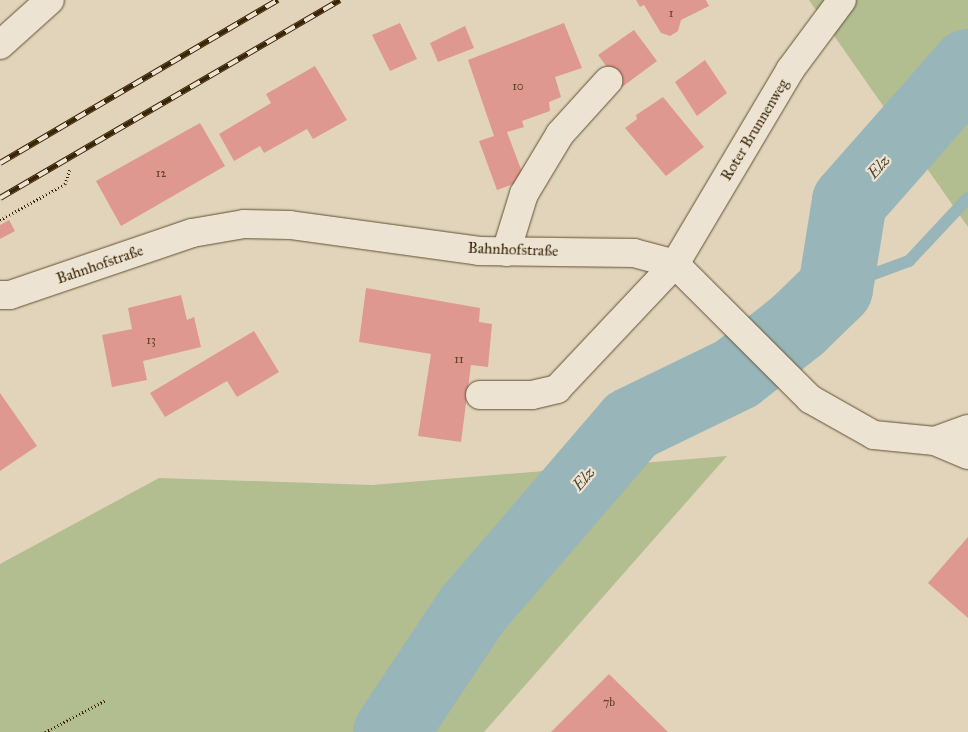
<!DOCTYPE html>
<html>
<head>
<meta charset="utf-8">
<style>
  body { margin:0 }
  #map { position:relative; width:968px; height:732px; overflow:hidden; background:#e1d4bb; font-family:"IM FELL Great Primer",serif }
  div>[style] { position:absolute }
  .green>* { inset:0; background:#b2bd90 }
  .stream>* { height:12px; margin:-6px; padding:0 6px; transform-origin:6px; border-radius:6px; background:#98b6ba }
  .river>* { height:75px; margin:-37.5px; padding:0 37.5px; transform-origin:37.5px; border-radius:37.5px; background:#98b6ba }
  .building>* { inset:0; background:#df988f }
  .path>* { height:3px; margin-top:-1.5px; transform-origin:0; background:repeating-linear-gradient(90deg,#392404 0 1px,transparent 0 3.5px) }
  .roads { filter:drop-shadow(0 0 1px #635032) drop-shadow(0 0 1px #635032) }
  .minor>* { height:28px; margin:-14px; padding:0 14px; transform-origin:14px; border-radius:14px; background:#ece3d3 }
  .rail>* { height:5.5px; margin-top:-2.75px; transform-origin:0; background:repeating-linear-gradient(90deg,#ece3d3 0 11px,#392404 0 22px); box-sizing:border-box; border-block:1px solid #392404 }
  span { translate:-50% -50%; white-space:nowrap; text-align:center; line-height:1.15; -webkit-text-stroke:4.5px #ece3d3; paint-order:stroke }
  .number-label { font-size:12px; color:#624127 }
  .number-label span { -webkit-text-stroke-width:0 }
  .street-label { font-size:15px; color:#392404 }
  .water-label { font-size:16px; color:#514832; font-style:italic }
</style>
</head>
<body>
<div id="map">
  <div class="green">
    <i style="clip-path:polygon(809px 0,968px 0,968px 227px)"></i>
    <i style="clip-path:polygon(727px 456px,484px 732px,0 732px,0 564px,159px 478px,372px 485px)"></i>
  </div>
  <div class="stream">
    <i style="left:835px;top:288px;width:79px;rotate:-20deg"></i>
    <i style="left:909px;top:261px;width:86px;rotate:-46.9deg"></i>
  </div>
  <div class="river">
    <i style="left:390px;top:732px;width:148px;rotate:-56.3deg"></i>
    <i style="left:472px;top:609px;width:244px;rotate:-49.3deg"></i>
    <i style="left:631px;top:424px;width:117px;rotate:-25.9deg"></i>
    <i style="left:736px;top:373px;width:78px;rotate:-38.2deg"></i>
    <i style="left:797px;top:325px;width:53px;rotate:-44.2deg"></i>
    <i style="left:835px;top:288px;width:88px;rotate:-80.9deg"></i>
    <i style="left:849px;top:201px;width:180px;rotate:-48.6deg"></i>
  </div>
  <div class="building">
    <i style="clip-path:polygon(636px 0,706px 0,709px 6px,681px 20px,678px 31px,670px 36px,661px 33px,644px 5px,640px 7px)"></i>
    <i style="clip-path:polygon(400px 23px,417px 59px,390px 71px,372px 35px)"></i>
    <i style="clip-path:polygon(564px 23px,582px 68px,555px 77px,561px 97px,549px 102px,550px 111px,522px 121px,524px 127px,507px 132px,525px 180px,497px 190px,479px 141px,494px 136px,468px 60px)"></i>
    <i style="clip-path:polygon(465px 26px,474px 48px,438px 62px,430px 43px)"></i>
    <i style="clip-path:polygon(634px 30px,657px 61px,622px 87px,598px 55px)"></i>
    <i style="clip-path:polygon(705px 60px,727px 93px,697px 116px,675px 82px)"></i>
    <i style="clip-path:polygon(315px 66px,347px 120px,313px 139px,307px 129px,264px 153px,260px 146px,234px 161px,219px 134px,271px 103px,266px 94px)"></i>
    <i style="clip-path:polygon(663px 97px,704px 147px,666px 176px,625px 128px,637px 119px,636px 115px)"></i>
    <i style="clip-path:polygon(200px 123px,225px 166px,121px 226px,96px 181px)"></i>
    <i style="clip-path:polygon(9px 220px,15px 231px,0 239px,0 225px)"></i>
    <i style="clip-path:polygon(366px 288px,480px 308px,479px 322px,492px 324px,488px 367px,471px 365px,461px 442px,418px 436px,431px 354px,359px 342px)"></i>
    <i style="clip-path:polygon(181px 295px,187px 320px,194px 317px,201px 347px,143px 361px,147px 380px,112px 387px,102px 335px,132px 329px,128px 308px)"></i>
    <i style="clip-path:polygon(254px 331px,279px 372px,237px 397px,227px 381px,165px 417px,150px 393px)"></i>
    <i style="clip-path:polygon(0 393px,37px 446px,0 471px)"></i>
    <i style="clip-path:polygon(968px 537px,968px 618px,928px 583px)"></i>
    <i style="clip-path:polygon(609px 674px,668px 732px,551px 732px)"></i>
  </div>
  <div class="path">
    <i style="left:0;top:220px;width:74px;rotate:-29deg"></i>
    <i style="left:65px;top:184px;width:16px;rotate:-72deg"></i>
    <i style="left:45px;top:732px;width:69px;rotate:-27.7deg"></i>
  </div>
  <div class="roads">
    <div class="minor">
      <i style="left:0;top:45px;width:67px;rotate:-42deg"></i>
      <i style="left:506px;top:252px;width:61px;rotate:-72.8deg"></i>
      <i style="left:524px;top:194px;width:70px;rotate:-59deg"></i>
      <i style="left:560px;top:134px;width:72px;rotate:-47.8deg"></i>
      <i style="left:0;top:295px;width:10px"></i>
      <i style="left:10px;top:295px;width:192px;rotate:-18.8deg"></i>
      <i style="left:192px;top:233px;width:53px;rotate:-9.8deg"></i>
      <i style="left:244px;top:224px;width:46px;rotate:1.2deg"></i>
      <i style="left:290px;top:225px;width:191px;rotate:7.8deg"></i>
      <i style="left:479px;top:251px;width:155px;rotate:0.7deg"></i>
      <i style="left:634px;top:253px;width:42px;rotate:15deg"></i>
      <i style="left:675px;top:264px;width:191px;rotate:45deg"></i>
      <i style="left:810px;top:399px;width:73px;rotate:29.4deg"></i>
      <i style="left:874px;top:435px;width:61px;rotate:5.6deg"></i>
      <i style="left:935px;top:441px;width:36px;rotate:23deg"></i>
      <i style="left:480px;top:395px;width:52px"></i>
      <i style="left:532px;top:395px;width:26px;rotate:-13deg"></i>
      <i style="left:557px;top:389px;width:172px;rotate:-46.7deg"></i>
      <i style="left:675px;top:264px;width:226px;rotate:-59.3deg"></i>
      <i style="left:790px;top:70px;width:87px;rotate:-53.4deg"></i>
      <i style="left:935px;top:441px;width:35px;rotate:-20deg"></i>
    </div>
  </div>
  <div class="rail">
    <i style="left:0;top:163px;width:322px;rotate:-30.4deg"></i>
    <i style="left:0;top:198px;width:393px;rotate:-30.2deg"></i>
  </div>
  <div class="number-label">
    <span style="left:671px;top:14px">1</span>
    <span style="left:518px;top:87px">10</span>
    <span style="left:161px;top:174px">12</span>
    <span style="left:151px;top:341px">13</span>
    <span style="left:459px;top:360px">11</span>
    <span style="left:609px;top:703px">7b</span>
  </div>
  <div class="street-label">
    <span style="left:755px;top:130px;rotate:-59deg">Roter Brunnenweg</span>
    <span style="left:513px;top:250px;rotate:2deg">Bahnhofstraße</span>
    <span style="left:100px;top:265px;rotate:-19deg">Bahnhofstraße</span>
  </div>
  <div class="water-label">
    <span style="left:879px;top:167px;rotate:-48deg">Elz</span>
    <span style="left:584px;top:479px;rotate:-49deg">Elz</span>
  </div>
</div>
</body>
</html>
